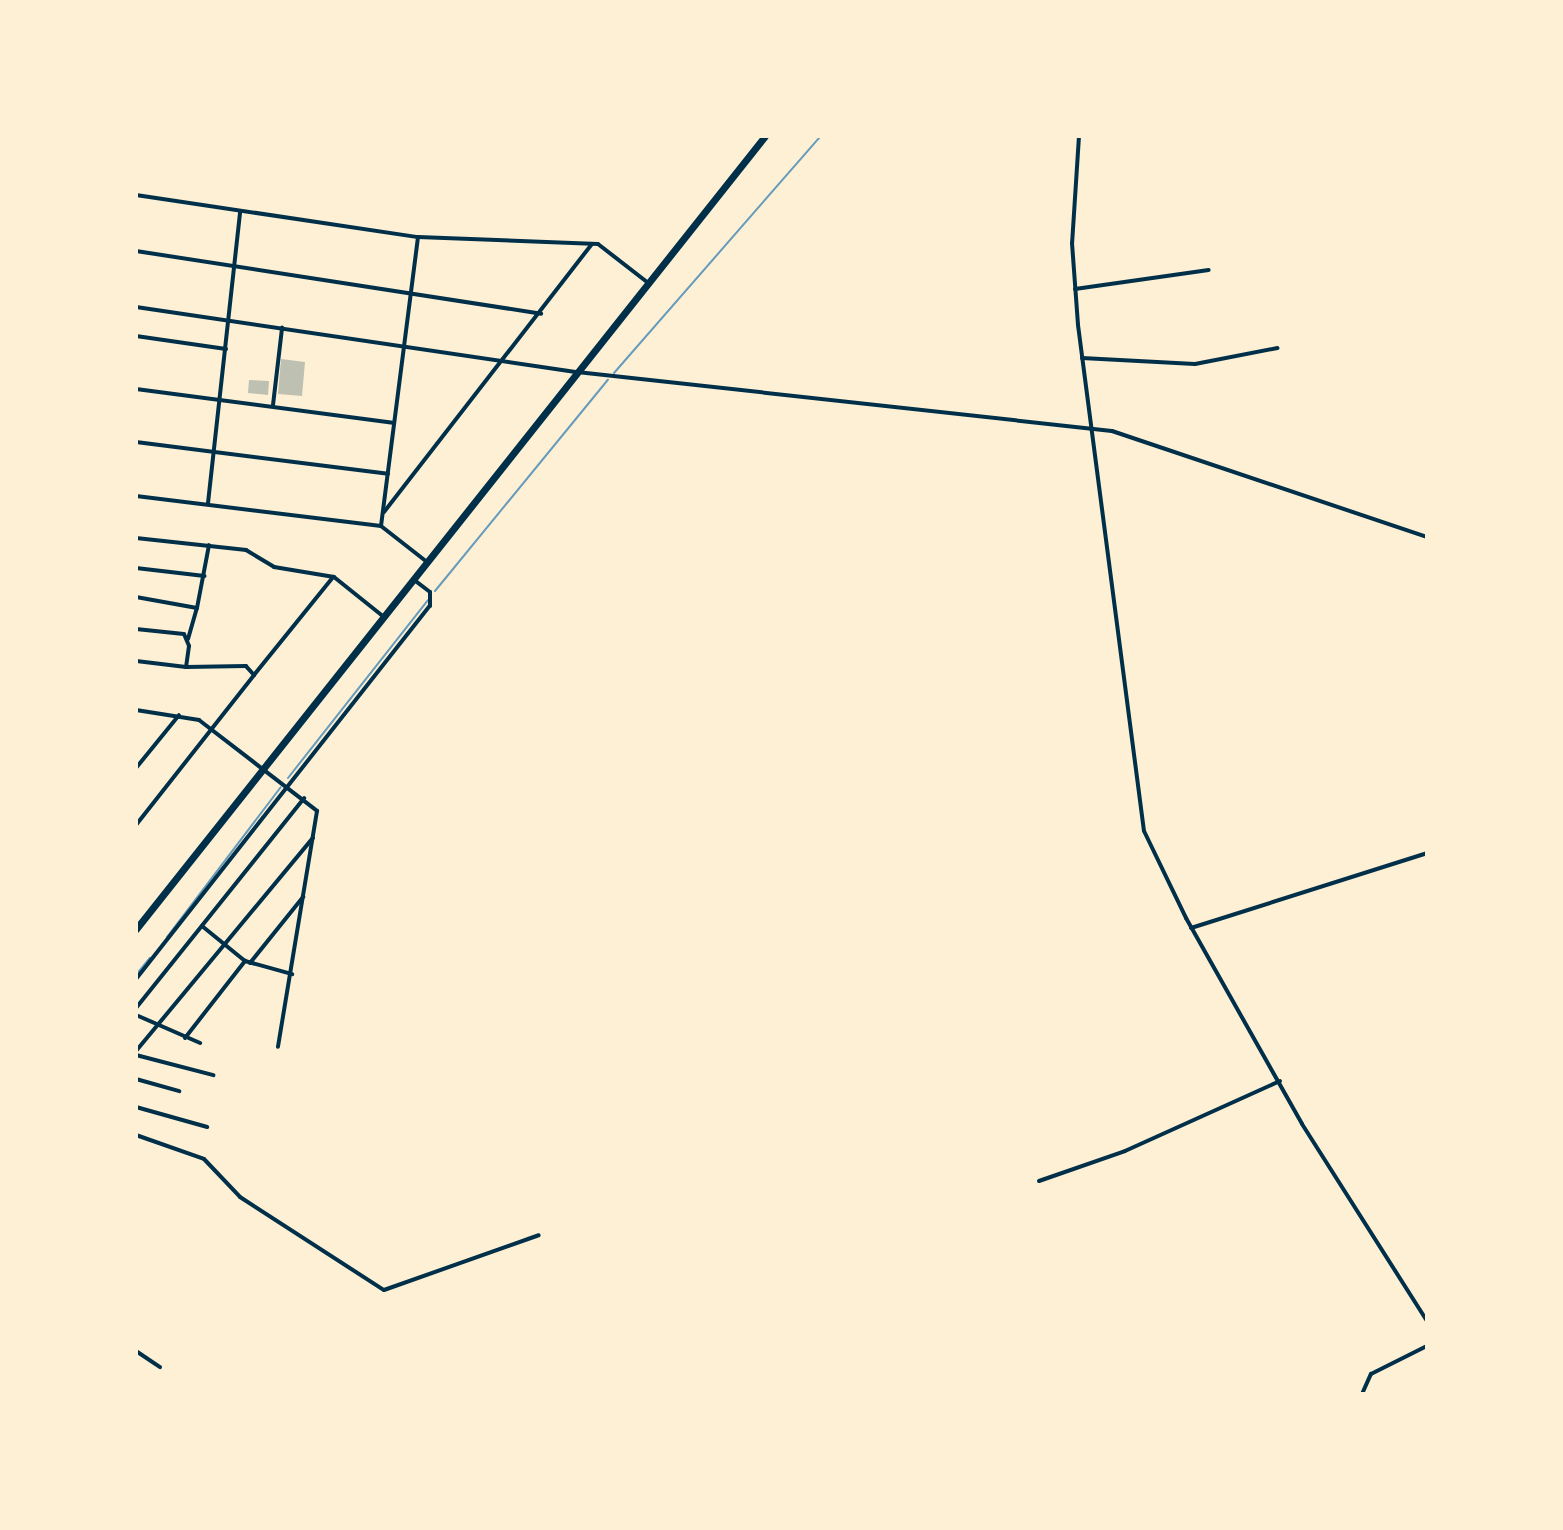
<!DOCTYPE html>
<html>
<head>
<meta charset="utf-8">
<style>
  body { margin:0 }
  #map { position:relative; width:1563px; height:1530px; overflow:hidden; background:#fdf0d5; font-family:Georgia,serif }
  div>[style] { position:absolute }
  .stream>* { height:2px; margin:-1px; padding:0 1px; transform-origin:1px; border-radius:1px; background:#669bbc }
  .building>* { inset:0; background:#bec0b2 }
  .minor>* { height:4px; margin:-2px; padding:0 2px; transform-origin:2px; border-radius:2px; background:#003049 }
  .trunk>* { height:7px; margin:-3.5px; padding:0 3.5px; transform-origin:3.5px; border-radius:3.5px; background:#003049 }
  span { translate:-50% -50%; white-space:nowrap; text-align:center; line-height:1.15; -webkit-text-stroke:8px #fdf0d5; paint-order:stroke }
  .frame { position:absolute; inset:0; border:138px solid #fdf0d5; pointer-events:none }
</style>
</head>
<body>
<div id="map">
  <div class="stream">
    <i style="left:614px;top:373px;width:315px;rotate:-48.9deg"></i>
    <i style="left:435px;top:591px;width:273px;rotate:-50.7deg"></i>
    <i style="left:288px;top:778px;width:226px;rotate:-51.8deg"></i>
    <i style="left:167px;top:937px;width:188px;rotate:-52.8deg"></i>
    <i style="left:136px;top:975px;width:22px;rotate:-51deg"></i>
  </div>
  <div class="building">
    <i style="clip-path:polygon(281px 359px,305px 362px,302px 396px,278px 394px)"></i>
    <i style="clip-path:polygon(249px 380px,269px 381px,268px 395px,248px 393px)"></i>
  </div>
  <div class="minor">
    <i style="left:1079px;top:136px;width:107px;rotate:93.7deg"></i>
    <i style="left:1072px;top:243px;width:82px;rotate:85.8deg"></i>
    <i style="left:1078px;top:325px;width:510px;rotate:82.57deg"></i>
    <i style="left:1144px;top:831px;width:97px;rotate:64.2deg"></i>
    <i style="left:1186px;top:918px;width:236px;rotate:60.6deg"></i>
    <i style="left:1302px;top:1124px;width:233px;rotate:57.6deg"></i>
    <i style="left:136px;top:195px;width:285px;rotate:8.5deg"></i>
    <i style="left:418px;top:237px;width:180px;rotate:2.2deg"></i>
    <i style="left:598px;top:244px;width:62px;rotate:37.8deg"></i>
    <i style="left:136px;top:251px;width:410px;rotate:8.8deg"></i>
    <i style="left:1075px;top:289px;width:135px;rotate:-8.1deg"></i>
    <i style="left:136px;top:307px;width:446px;rotate:8.4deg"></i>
    <i style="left:577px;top:372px;width:538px;rotate:6.29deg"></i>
    <i style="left:1112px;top:431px;width:332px;rotate:18.6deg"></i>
    <i style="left:136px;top:336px;width:91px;rotate:8.2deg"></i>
    <i style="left:1082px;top:358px;width:113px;rotate:3deg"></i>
    <i style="left:1195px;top:364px;width:84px;rotate:-11deg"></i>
    <i style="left:136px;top:389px;width:259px;rotate:7.5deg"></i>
    <i style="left:273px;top:405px;width:78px;rotate:-83.3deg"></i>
    <i style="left:136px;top:442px;width:254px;rotate:7.2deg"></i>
    <i style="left:136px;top:496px;width:247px;rotate:7deg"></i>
    <i style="left:381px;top:526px;width:58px;rotate:38deg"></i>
    <i style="left:208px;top:503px;width:292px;rotate:-83.7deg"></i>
    <i style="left:384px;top:512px;width:338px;rotate:-52.2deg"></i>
    <i style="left:381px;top:526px;width:291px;rotate:-82.7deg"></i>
    <i style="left:136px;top:538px;width:111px;rotate:6.2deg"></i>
    <i style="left:246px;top:550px;width:33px;rotate:31deg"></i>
    <i style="left:274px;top:567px;width:61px;rotate:9.5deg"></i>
    <i style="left:334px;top:577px;width:64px;rotate:38.7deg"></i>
    <i style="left:136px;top:568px;width:69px;rotate:6.6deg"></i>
    <i style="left:136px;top:597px;width:62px;rotate:10.2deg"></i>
    <i style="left:197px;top:608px;width:64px;rotate:-79.2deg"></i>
    <i style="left:136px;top:629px;width:48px;rotate:5.9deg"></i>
    <i style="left:184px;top:634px;width:13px;rotate:67deg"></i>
    <i style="left:189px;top:646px;width:21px;rotate:98deg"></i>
    <i style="left:186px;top:667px;width:50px;rotate:-173.2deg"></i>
    <i style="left:188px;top:639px;width:32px;rotate:-74deg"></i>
    <i style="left:254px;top:675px;width:126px;rotate:-51.1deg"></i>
    <i style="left:136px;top:710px;width:64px;rotate:9deg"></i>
    <i style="left:199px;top:720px;width:149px;rotate:37.6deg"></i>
    <i style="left:317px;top:811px;width:239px;rotate:99.4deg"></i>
    <i style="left:136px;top:768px;width:68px;rotate:-50.9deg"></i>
    <i style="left:136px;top:825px;width:191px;rotate:-51.8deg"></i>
    <i style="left:254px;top:675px;width:12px;rotate:-132deg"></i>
    <i style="left:246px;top:666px;width:60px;rotate:179deg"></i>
    <i style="left:202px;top:926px;width:55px;rotate:39.1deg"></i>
    <i style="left:245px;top:961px;width:49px;rotate:15.5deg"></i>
    <i style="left:1191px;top:928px;width:248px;rotate:-17.6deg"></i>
    <i style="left:250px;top:963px;width:85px;rotate:-51.2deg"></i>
    <i style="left:136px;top:979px;width:475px;rotate:-51.8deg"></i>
    <i style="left:430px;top:606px;width:14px;rotate:-90deg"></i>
    <i style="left:430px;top:592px;width:20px;rotate:-143deg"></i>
    <i style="left:136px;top:1008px;width:269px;rotate:-51.3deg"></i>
    <i style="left:136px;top:1015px;width:70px;rotate:23.6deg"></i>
    <i style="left:185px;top:1038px;width:98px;rotate:-52.1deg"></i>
    <i style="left:136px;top:1051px;width:277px;rotate:-50.3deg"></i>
    <i style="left:136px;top:1055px;width:80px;rotate:14.6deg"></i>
    <i style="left:136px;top:1079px;width:45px;rotate:15.6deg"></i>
    <i style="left:136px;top:1107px;width:74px;rotate:15.7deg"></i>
    <i style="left:136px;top:1135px;width:72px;rotate:19.4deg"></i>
    <i style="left:204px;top:1159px;width:52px;rotate:46.5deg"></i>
    <i style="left:240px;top:1197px;width:171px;rotate:32.9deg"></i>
    <i style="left:384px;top:1290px;width:164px;rotate:-19.5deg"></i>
    <i style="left:1039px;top:1181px;width:91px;rotate:-19.2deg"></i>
    <i style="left:1125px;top:1151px;width:170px;rotate:-24.3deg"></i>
    <i style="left:136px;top:1351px;width:29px;rotate:34deg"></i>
    <i style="left:1362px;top:1394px;width:22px;rotate:-66deg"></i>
    <i style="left:1371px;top:1374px;width:63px;rotate:-26.6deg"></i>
  </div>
  <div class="trunk">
    <i style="left:136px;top:929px;width:1012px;rotate:-51.58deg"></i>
  </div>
  <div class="frame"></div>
</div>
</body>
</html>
